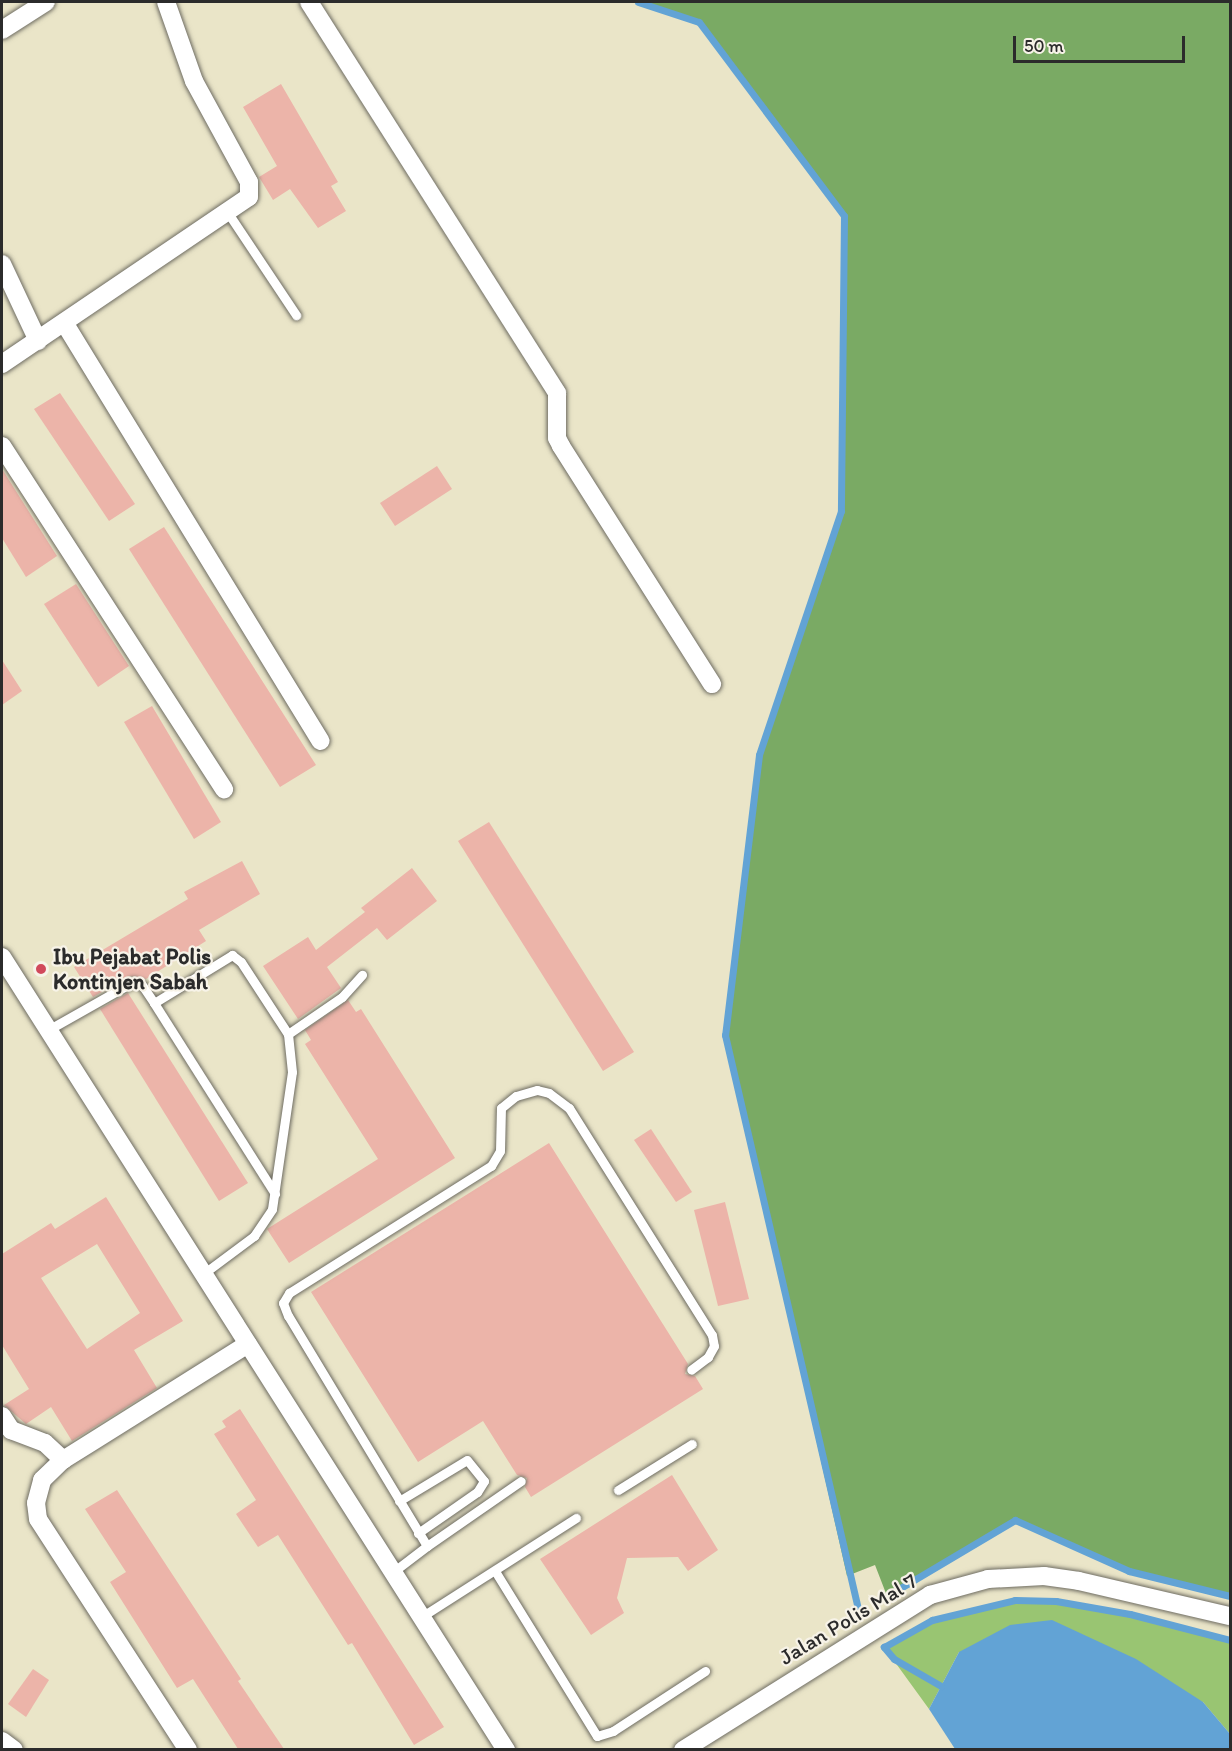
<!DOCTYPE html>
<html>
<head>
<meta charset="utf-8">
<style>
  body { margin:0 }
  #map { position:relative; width:1232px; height:1751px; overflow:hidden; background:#eae5c8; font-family:Itim,sans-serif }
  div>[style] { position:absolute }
  .green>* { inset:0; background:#99c572 }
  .forest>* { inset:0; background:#7aaa64 }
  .water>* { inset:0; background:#62a3d5 }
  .stream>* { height:7px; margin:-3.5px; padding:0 3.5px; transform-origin:3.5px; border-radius:3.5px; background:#62a3d5 }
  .building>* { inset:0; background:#ecb4a9 }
  .roads { filter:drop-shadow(0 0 2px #6e6c62) drop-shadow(0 0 2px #6e6c62) }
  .lane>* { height:9px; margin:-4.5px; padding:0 4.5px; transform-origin:4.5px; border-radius:4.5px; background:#fff }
  .street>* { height:18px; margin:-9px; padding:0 9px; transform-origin:9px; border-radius:9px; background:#fff }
  .dots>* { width:16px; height:16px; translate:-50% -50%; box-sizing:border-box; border:3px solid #f7f3e8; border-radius:50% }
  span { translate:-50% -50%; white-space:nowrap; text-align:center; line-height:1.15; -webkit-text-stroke:4.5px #f7f3e8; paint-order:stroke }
  .poi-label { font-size:22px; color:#2b2b2b; font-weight:700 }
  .left { translate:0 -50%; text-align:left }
  .street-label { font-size:22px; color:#2b2b2b }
  .frame { position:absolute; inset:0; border:3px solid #2b2b2b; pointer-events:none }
  .scale { position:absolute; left:1013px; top:36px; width:172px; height:27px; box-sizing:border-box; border:3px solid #2b2b2b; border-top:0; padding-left:8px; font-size:18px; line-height:21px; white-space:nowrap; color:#2b2b2b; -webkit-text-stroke:4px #f7f3e8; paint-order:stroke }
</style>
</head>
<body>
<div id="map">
  <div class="green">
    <i style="clip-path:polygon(1015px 1600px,1056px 1601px,1130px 1614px,1230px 1640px,1230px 1734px,1203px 1702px,959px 1652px,929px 1709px,884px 1647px,932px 1620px)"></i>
  </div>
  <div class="forest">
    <i style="clip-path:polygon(638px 2px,1230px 2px,1230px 1596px,1129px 1571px,1015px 1520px,887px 1596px,875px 1565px,847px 1576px,725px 1035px,759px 755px,841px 511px,844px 216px,699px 22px)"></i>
  </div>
  <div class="water">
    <i style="clip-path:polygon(1052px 1620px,1136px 1659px,1203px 1702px,1230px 1734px,1230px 1749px,955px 1749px,929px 1709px,959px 1652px,1010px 1625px)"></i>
  </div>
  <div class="stream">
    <i style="left:638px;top:2px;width:64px;rotate:18.2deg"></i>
    <i style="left:699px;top:22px;width:242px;rotate:53.2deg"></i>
    <i style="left:844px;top:216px;width:295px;rotate:90.6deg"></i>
    <i style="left:841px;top:511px;width:257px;rotate:108.6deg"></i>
    <i style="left:759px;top:755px;width:282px;rotate:96.9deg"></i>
    <i style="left:725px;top:1035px;width:593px;rotate:76.95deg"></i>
    <i style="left:887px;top:1596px;width:149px;rotate:-30.7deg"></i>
    <i style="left:1015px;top:1520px;width:125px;rotate:24.1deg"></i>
    <i style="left:1129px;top:1571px;width:104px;rotate:13.9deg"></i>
    <i style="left:941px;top:1686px;width:54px;rotate:-150.1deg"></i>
    <i style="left:894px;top:1659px;width:16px;rotate:-130deg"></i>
    <i style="left:884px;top:1647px;width:55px;rotate:-29.4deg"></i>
    <i style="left:932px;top:1620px;width:85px;rotate:-13.5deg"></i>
    <i style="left:1015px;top:1600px;width:41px;rotate:1.4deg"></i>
    <i style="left:1056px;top:1601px;width:75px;rotate:10deg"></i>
    <i style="left:1130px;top:1614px;width:103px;rotate:14.6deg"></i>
  </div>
  <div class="building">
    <i style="clip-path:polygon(281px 84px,338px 182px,331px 186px,346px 211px,318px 228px,290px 189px,273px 200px,259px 177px,277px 166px,243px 107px)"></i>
    <i style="clip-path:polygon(60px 393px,135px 504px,109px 521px,34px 409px)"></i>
    <i style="clip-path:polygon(437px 466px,452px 489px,395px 526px,380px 503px)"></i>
    <i style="clip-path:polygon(2px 469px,57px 556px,26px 577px,2px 538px)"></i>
    <i style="clip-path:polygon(164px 527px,316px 765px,280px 787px,129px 549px)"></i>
    <i style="clip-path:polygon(76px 584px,129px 666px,98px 687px,44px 604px)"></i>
    <i style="clip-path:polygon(2px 660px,22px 691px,2px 705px)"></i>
    <i style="clip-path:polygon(152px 706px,221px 822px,194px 839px,124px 722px)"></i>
    <i style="clip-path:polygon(489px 822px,634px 1052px,603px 1071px,458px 841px)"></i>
    <i style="clip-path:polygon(242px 861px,260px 894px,199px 930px,206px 941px,146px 979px,130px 976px,93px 997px,74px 967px,188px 899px,184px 892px)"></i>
    <i style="clip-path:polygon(412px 868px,437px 901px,387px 940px,377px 928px,327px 967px,341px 988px,298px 1019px,263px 966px,308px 937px,316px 950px,365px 912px,361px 908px)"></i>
    <i style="clip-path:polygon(128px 993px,248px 1183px,219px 1201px,100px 1009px)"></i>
    <i style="clip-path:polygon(348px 1000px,356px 1012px,361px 1009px,455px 1158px,289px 1263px,267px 1229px,378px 1159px,305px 1044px,311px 1040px,305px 1030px)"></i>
    <i style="clip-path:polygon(651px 1129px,692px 1192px,676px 1202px,634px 1140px)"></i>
    <i style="clip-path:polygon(549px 1143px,688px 1364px,685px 1374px,695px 1376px,703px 1389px,531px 1497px,525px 1487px,527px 1478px,517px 1475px,483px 1421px,418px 1462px,311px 1292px)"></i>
    <i style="clip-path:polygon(evenodd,106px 1197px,183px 1321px,134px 1350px,157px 1388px,72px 1441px,51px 1407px,26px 1424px,4px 1405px,29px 1389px,2px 1345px,2px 1254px,51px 1223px,55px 1229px,106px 1197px,97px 1244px,140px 1313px,87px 1349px,41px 1278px,97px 1244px)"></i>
    <i style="clip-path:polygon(725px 1202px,749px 1299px,718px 1306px,694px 1210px)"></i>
    <i style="clip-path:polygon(240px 1409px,444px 1727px,414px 1745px,352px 1643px,348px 1645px,278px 1535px,258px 1547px,236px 1514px,256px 1500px,214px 1434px,226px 1427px,222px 1421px)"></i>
    <i style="clip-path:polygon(672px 1475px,718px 1550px,688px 1571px,678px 1557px,627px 1558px,617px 1598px,624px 1613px,591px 1635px,540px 1559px)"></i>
    <i style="clip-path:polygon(117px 1490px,241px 1679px,238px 1681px,284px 1749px,238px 1749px,193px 1679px,177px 1688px,110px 1582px,126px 1572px,85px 1509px)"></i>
    <i style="clip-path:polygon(33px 1669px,49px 1680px,26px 1717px,8px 1704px)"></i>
  </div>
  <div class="roads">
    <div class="lane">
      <i style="left:228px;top:213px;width:123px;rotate:56.3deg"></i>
      <i style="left:154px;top:1003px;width:226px;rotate:57.6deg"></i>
      <i style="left:48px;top:1030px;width:98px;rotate:-29.5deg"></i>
      <i style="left:133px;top:982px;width:9px;rotate:18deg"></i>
      <i style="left:142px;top:985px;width:22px;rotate:56deg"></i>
      <i style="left:154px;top:1003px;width:92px;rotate:-31.6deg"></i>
      <i style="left:232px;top:955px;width:11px;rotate:38deg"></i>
      <i style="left:241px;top:962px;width:86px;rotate:56.9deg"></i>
      <i style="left:203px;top:1274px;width:64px;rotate:-36.7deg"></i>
      <i style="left:254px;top:1236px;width:32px;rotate:-56deg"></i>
      <i style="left:272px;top:1209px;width:138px;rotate:-81.7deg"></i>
      <i style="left:292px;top:1072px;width:38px;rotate:-96deg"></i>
      <i style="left:288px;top:1034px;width:65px;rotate:-34.4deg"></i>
      <i style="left:342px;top:997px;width:30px;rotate:-48deg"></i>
      <i style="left:618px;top:1490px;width:87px;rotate:-31.9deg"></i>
      <i style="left:399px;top:1501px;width:79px;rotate:-31.1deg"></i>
      <i style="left:467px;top:1460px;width:27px;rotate:51deg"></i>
      <i style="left:484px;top:1481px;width:13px;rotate:122deg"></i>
      <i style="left:477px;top:1492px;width:72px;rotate:145.2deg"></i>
      <i style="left:427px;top:1546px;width:114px;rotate:-34.7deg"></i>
      <i style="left:495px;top:1571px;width:194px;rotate:58.3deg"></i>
      <i style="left:597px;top:1736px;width:17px;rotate:-17deg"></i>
      <i style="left:613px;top:1731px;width:110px;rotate:-33.1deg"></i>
      <i style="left:393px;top:1572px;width:43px;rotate:-37.4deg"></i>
      <i style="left:427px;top:1546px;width:269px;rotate:-121.1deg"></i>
      <i style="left:288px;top:1316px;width:14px;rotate:-111deg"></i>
      <i style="left:283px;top:1303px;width:12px;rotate:-59deg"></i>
      <i style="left:289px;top:1293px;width:239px;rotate:-32.2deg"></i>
      <i style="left:491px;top:1166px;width:17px;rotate:-59deg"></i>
      <i style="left:500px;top:1151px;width:43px;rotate:-88.7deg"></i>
      <i style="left:501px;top:1108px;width:19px;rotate:-39deg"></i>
      <i style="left:516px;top:1096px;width:22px;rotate:-16deg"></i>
      <i style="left:537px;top:1090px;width:12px;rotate:14deg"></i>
      <i style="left:549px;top:1093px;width:25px;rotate:37deg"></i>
      <i style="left:569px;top:1108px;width:268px;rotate:57.8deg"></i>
      <i style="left:712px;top:1335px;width:11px;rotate:80deg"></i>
      <i style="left:714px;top:1346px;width:13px;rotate:119deg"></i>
      <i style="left:708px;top:1357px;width:21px;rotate:143deg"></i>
      <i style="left:421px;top:1617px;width:184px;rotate:-32.6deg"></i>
    </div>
    <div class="street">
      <i style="left:309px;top:2px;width:463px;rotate:57.6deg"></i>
      <i style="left:557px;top:393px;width:45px;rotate:90deg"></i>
      <i style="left:557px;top:438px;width:9px;rotate:63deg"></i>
      <i style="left:561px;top:446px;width:282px;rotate:57.6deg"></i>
      <i style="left:2px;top:30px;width:52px;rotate:-32.5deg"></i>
      <i style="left:2px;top:264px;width:85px;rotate:64.9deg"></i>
      <i style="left:65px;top:324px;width:489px;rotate:58.5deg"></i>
      <i style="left:2px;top:364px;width:298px;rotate:-34.1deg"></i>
      <i style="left:249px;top:197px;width:15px;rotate:-90deg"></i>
      <i style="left:249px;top:182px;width:115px;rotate:-118.6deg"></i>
      <i style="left:194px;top:81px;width:84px;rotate:-109.5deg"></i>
      <i style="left:2px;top:446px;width:409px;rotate:57.1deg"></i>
      <i style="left:2px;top:957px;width:940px;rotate:57.56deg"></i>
      <i style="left:2px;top:1416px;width:17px;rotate:57deg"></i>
      <i style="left:11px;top:1430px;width:36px;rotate:21deg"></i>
      <i style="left:45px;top:1443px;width:25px;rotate:43deg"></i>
      <i style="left:2px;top:1741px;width:15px;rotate:37deg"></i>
      <i style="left:188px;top:1750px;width:275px;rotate:-123deg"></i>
      <i style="left:38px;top:1519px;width:16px;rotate:-97deg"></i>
      <i style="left:36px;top:1503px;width:24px;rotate:-75deg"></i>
      <i style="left:42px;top:1480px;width:29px;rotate:-44deg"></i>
      <i style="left:63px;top:1460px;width:218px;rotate:-32.1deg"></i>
      <i style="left:683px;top:1750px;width:292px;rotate:-32.1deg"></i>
      <i style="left:930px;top:1595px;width:60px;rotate:-15.4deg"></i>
      <i style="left:988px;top:1579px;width:56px;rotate:-3.1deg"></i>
      <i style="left:1044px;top:1576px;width:35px;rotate:8deg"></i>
      <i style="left:1079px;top:1581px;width:155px;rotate:13.1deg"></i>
    </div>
  </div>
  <div class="dots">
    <i style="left:41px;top:969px;background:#d1495b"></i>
  </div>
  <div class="poi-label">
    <span class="left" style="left:53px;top:969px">Ibu Pejabat Polis<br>Kontinjen Sabah</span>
  </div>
  <div class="street-label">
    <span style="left:848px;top:1619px;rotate:-31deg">Jalan Polis Mal 7</span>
  </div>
  <div class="frame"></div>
  <div class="scale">50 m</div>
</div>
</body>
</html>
